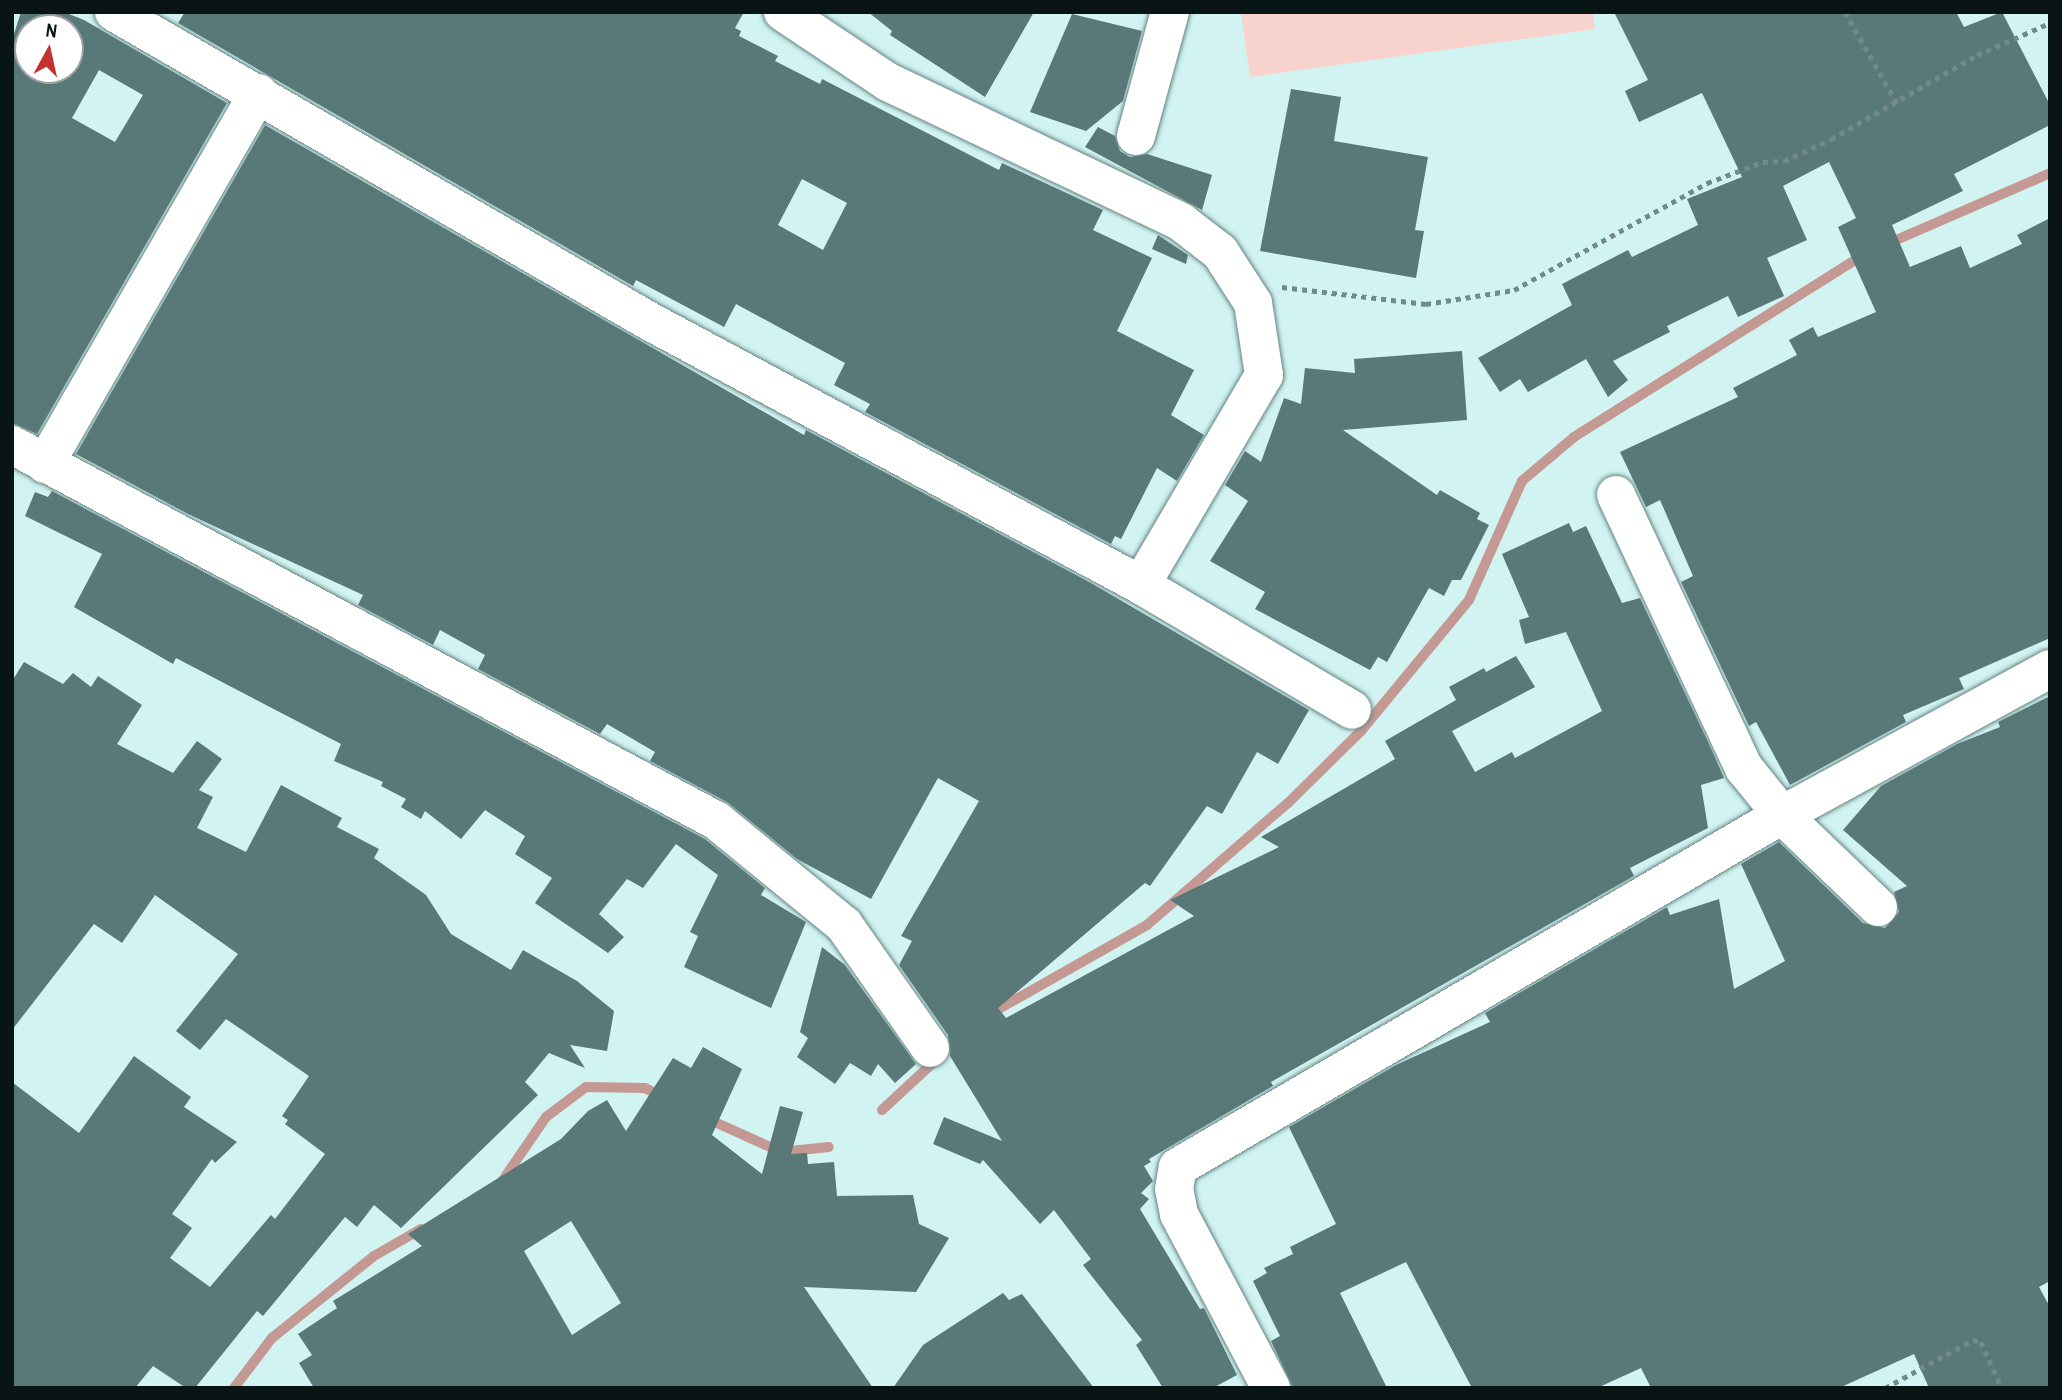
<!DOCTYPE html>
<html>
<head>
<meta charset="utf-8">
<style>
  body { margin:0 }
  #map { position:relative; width:2062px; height:1400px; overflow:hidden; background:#d1f3f2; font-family:"Archivo Narrow",sans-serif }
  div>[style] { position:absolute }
  .green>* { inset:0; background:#f8d2cd }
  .stream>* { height:10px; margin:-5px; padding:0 5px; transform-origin:5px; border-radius:5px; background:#c49994 }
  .building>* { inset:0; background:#597878 }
  .path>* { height:4.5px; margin-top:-2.25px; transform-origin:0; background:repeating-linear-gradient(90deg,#728a89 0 5px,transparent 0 10px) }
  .roads { filter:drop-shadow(0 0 2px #648382) drop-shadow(0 0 2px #648382) }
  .minor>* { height:38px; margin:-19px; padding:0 19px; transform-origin:19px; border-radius:19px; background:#fff }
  span { translate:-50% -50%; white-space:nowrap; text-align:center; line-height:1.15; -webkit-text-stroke:5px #fff; paint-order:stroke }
  .frame { position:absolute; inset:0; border:14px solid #091515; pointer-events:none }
  .north { position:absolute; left:14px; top:14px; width:70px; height:70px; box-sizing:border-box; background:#fff; border:2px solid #9da1a1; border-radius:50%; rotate:8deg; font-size:19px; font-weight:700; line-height:28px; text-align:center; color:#091515 }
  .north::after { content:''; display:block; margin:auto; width:24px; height:32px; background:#c23330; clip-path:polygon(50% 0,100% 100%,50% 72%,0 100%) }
</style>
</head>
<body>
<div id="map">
  <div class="green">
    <i style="clip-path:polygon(1241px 12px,1593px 12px,1595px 29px,1250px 77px)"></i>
  </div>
  <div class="stream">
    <i style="left:1887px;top:244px;width:178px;rotate:-23.5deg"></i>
    <i style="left:988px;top:1015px;width:183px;rotate:-29.5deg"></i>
    <i style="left:1147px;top:925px;width:186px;rotate:-40.9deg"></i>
    <i style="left:1288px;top:803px;width:103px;rotate:-44.6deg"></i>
    <i style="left:1361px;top:731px;width:170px;rotate:-50.5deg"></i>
    <i style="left:1469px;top:600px;width:130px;rotate:-66deg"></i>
    <i style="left:1522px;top:481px;width:68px;rotate:-40.2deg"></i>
    <i style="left:1574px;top:437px;width:342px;rotate:-32.2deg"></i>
    <i style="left:882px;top:1110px;width:75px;rotate:-42.8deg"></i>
    <i style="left:708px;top:1119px;width:80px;rotate:24.3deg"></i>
    <i style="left:781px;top:1152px;width:48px;rotate:-5.9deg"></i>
    <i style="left:503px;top:1180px;width:76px;rotate:-55.7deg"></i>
    <i style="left:546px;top:1117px;width:50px;rotate:-36.9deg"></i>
    <i style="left:586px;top:1087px;width:59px;rotate:1deg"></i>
    <i style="left:645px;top:1088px;width:20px;rotate:27deg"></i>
    <i style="left:234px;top:1388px;width:63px;rotate:-52.8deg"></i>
    <i style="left:272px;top:1338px;width:131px;rotate:-38.8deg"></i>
    <i style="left:374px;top:1256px;width:54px;rotate:-29.9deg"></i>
  </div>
  <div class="building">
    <i style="clip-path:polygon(evenodd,21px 12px,64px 12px,84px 20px,227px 103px,37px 434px,12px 423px,12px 40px,21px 12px,28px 28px,70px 28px,70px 70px,28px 70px,28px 28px,21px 12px,99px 70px,143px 95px,115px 142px,72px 118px,99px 70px)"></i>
    <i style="clip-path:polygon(evenodd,185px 12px,744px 12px,735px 28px,741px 31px,739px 36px,778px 56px,775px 61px,820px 84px,822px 79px,999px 170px,1002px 163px,1103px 210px,1093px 230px,1152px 258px,1117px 331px,1194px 370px,1171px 415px,1204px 435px,1177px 481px,1157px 468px,1121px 539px,1115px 536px,1111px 544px,865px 412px,870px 404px,834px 385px,845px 363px,736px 304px,724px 327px,636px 280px,633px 286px,178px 23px,185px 12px,802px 179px,847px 203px,823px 250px,778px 225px,802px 179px)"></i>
    <i style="clip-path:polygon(868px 12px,1034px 12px,985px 97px,890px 35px,892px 31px)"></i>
    <i style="clip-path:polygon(1614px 12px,1956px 12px,1964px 27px,2002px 12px,2050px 105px,2050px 125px,1954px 174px,1963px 191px,1892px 225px,1910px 267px,1961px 246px,1970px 268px,2022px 244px,2017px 235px,2050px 218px,2050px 638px,1959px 678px,1964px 689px,1903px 715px,1906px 722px,1790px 785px,1756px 722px,1749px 726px,1681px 582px,1693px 576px,1660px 500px,1646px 507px,1620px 452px,1738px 397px,1733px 388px,1797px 355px,1789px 340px,1813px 327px,1818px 337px,1876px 312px,1838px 227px,1856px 218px,1829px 162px,1783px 186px,1807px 240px,1767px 258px,1784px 296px,1738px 317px,1728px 296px,1667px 326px,1670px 332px,1613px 361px,1628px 380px,1608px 397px,1586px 359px,1528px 392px,1520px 379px,1500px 392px,1478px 358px,1572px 305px,1562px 284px,1628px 250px,1632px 257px,1698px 225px,1687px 199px,1742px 177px,1702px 93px,1639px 122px,1625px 91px,1648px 80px)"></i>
    <i style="clip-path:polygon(1072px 14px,1142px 31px,1123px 101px,1086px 131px,1030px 112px)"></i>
    <i style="clip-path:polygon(1291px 89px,1341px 97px,1334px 141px,1428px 157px,1415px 230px,1424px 231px,1416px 278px,1260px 251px)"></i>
    <i style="clip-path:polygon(265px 125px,804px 435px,806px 430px,1091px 583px,1309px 710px,1278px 764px,1257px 752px,1222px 814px,1207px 806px,1150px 886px,1145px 883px,998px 1008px,1006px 1018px,1194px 916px,1170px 900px,1279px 847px,1261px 837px,1395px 759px,1385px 741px,1456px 700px,1449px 687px,1484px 668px,1486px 672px,1516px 656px,1535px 687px,1452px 731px,1475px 772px,1512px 752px,1515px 758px,1602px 711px,1566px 632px,1525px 644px,1519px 620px,1529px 617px,1502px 554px,1569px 523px,1573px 532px,1586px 526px,1622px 603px,1640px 598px,1710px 746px,1724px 778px,1701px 785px,1708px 828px,1630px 868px,1634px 876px,1271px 1082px,1273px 1086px,1149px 1159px,1151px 1162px,1144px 1166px,1153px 1181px,1141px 1193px,1149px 1199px,1140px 1209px,1200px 1309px,1204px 1308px,1237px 1375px,1213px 1388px,1163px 1388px,1136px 1345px,1142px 1340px,1083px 1265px,1091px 1259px,1054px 1210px,1040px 1224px,983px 1160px,980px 1164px,933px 1144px,944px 1117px,1002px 1141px,950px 1056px,948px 1035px,899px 965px,912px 941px,901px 936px,979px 801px,938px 778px,871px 899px,797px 859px,727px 802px,650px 761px,655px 752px,607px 724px,600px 734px,478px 669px,485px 655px,440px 630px,433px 645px,358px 605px,363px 595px,188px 514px,76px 454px)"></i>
    <i style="clip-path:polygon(1098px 127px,1115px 136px,1120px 151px,1130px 157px,1147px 154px,1212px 175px,1202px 210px,1085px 147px)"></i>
    <i style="clip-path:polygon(1158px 235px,1188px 255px,1186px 264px,1152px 249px)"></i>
    <i style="clip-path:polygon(1462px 351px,1467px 420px,1343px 430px,1437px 495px,1440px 490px,1480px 513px,1477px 519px,1489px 525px,1461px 580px,1452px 580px,1444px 596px,1429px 588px,1387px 662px,1378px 657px,1370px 670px,1255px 609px,1265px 592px,1210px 561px,1248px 501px,1225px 485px,1245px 451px,1261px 462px,1284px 398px,1301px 404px,1305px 368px,1355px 373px,1354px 359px)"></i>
    <i style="clip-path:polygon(52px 491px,705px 839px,765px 888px,761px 895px,806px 922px,771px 1008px,684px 967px,698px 936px,690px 932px,718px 875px,676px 844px,643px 888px,627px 879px,599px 914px,624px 937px,608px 953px,535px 903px,552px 878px,515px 854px,525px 836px,485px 810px,461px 839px,425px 811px,421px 819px,401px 807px,406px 799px,381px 786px,383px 782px,334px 761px,341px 744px,176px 658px,173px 664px,74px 607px,102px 554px,25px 516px,35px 492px,48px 497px)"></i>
    <i style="clip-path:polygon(24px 662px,63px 684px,73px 673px,91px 687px,98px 676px,142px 705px,117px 744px,173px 773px,197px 741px,222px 759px,199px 790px,213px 797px,197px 828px,246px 852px,281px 785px,342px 818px,337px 827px,379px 849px,374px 858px,426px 895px,451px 934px,511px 970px,523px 950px,577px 981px,614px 1011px,607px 1051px,570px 1045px,585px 1068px,549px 1053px,525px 1082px,538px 1095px,401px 1228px,374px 1205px,357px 1227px,345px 1217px,263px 1316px,257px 1311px,195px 1388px,186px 1388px,153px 1366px,135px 1388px,12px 1388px,12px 1082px,79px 1133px,134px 1056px,191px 1097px,184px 1107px,237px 1142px,215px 1163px,212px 1159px,172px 1214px,192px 1228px,170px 1258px,210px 1287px,271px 1215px,275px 1219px,325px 1154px,285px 1124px,288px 1120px,282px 1116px,309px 1076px,226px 1019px,200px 1050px,176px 1031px,238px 954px,155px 895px,122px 943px,94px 924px,12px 1030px,12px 681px)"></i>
    <i style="clip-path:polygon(2050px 696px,2050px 1281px,2039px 1287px,2050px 1307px,2050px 1388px,1929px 1388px,1914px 1354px,1839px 1388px,1651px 1388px,1641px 1368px,1597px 1388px,1472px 1388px,1406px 1262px,1340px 1293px,1387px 1388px,1293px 1388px,1271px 1341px,1280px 1336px,1253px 1281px,1267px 1273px,1264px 1268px,1293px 1254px,1290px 1247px,1336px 1224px,1289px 1127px,1396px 1065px,1490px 1022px,1485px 1013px,1667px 907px,1670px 915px,1719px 899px,1734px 989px,1785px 961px,1741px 864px,1779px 842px,1863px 923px,1885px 928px,1899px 912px,1894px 892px,1907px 886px,1843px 830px,1881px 786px,1957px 744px,2000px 727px,1998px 722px)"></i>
    <i style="clip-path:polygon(822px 947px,845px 965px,916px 1064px,895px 1083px,878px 1064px,871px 1076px,850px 1063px,835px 1084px,797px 1057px,808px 1038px,800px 1032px)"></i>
    <i style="clip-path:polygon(evenodd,703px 1047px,742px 1069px,712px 1135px,762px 1174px,780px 1106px,803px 1112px,791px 1154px,807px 1153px,808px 1164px,834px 1162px,837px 1196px,913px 1195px,919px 1224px,949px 1238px,916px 1292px,804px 1287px,873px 1388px,314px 1388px,299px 1363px,312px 1355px,298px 1334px,337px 1308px,333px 1301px,422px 1246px,408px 1234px,561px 1139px,588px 1111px,607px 1100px,626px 1131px,673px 1058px,691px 1068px,703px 1047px,571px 1221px,621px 1303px,572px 1335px,524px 1251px,571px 1221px)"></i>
    <i style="clip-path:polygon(1003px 1293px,1009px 1300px,1022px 1294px,1094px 1388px,893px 1388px,923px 1345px)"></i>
  </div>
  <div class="path">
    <i style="left:1845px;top:12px;width:105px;rotate:60.3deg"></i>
    <i style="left:1282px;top:287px;width:145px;rotate:6.7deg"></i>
    <i style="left:1426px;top:304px;width:89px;rotate:-9deg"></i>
    <i style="left:1514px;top:290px;width:221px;rotate:-29deg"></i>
    <i style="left:1707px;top:183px;width:60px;rotate:-20.6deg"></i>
    <i style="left:1763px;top:162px;width:21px;rotate:-3deg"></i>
    <i style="left:1784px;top:161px;width:52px;rotate:-25.1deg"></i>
    <i style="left:1831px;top:139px;width:168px;rotate:-29.9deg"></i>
    <i style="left:1977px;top:55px;width:80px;rotate:-23.7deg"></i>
    <i style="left:1885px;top:1388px;width:100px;rotate:-28.6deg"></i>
    <i style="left:1973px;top:1340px;width:8px;rotate:14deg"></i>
    <i style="left:1981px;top:1342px;width:51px;rotate:65.5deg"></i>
  </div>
  <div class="roads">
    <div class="minor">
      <i style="left:114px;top:12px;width:618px;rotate:30.01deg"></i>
      <i style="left:649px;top:321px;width:558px;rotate:28.22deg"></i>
      <i style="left:1141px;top:585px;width:245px;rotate:30.6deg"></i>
      <i style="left:783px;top:12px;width:126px;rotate:33.7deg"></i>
      <i style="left:888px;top:82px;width:325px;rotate:25.5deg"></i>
      <i style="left:1181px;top:222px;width:49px;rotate:37.6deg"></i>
      <i style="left:1220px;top:252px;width:61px;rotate:57.1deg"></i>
      <i style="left:1253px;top:303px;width:73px;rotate:81.3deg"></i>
      <i style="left:1264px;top:375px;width:243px;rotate:120.4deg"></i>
      <i style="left:1136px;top:136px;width:129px;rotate:-74.7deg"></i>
      <i style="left:12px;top:445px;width:799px;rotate:28.07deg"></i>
      <i style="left:717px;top:821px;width:164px;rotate:39.3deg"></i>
      <i style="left:844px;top:925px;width:150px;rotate:55deg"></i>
      <i style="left:45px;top:464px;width:428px;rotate:-60.1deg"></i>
      <i style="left:1616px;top:495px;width:302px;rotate:64.9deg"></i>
      <i style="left:1744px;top:768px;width:60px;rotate:51deg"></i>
      <i style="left:1782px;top:815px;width:133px;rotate:43.8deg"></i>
      <i style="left:1271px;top:1388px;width:197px;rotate:-117.9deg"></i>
      <i style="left:1179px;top:1214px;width:25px;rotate:-101deg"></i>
      <i style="left:1174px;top:1189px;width:22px;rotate:-80deg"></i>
      <i style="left:1178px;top:1167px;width:699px;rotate:-30.23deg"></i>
      <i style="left:1782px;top:815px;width:305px;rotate:-28.6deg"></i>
    </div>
  </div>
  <div class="frame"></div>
  <div class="north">N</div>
</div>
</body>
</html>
